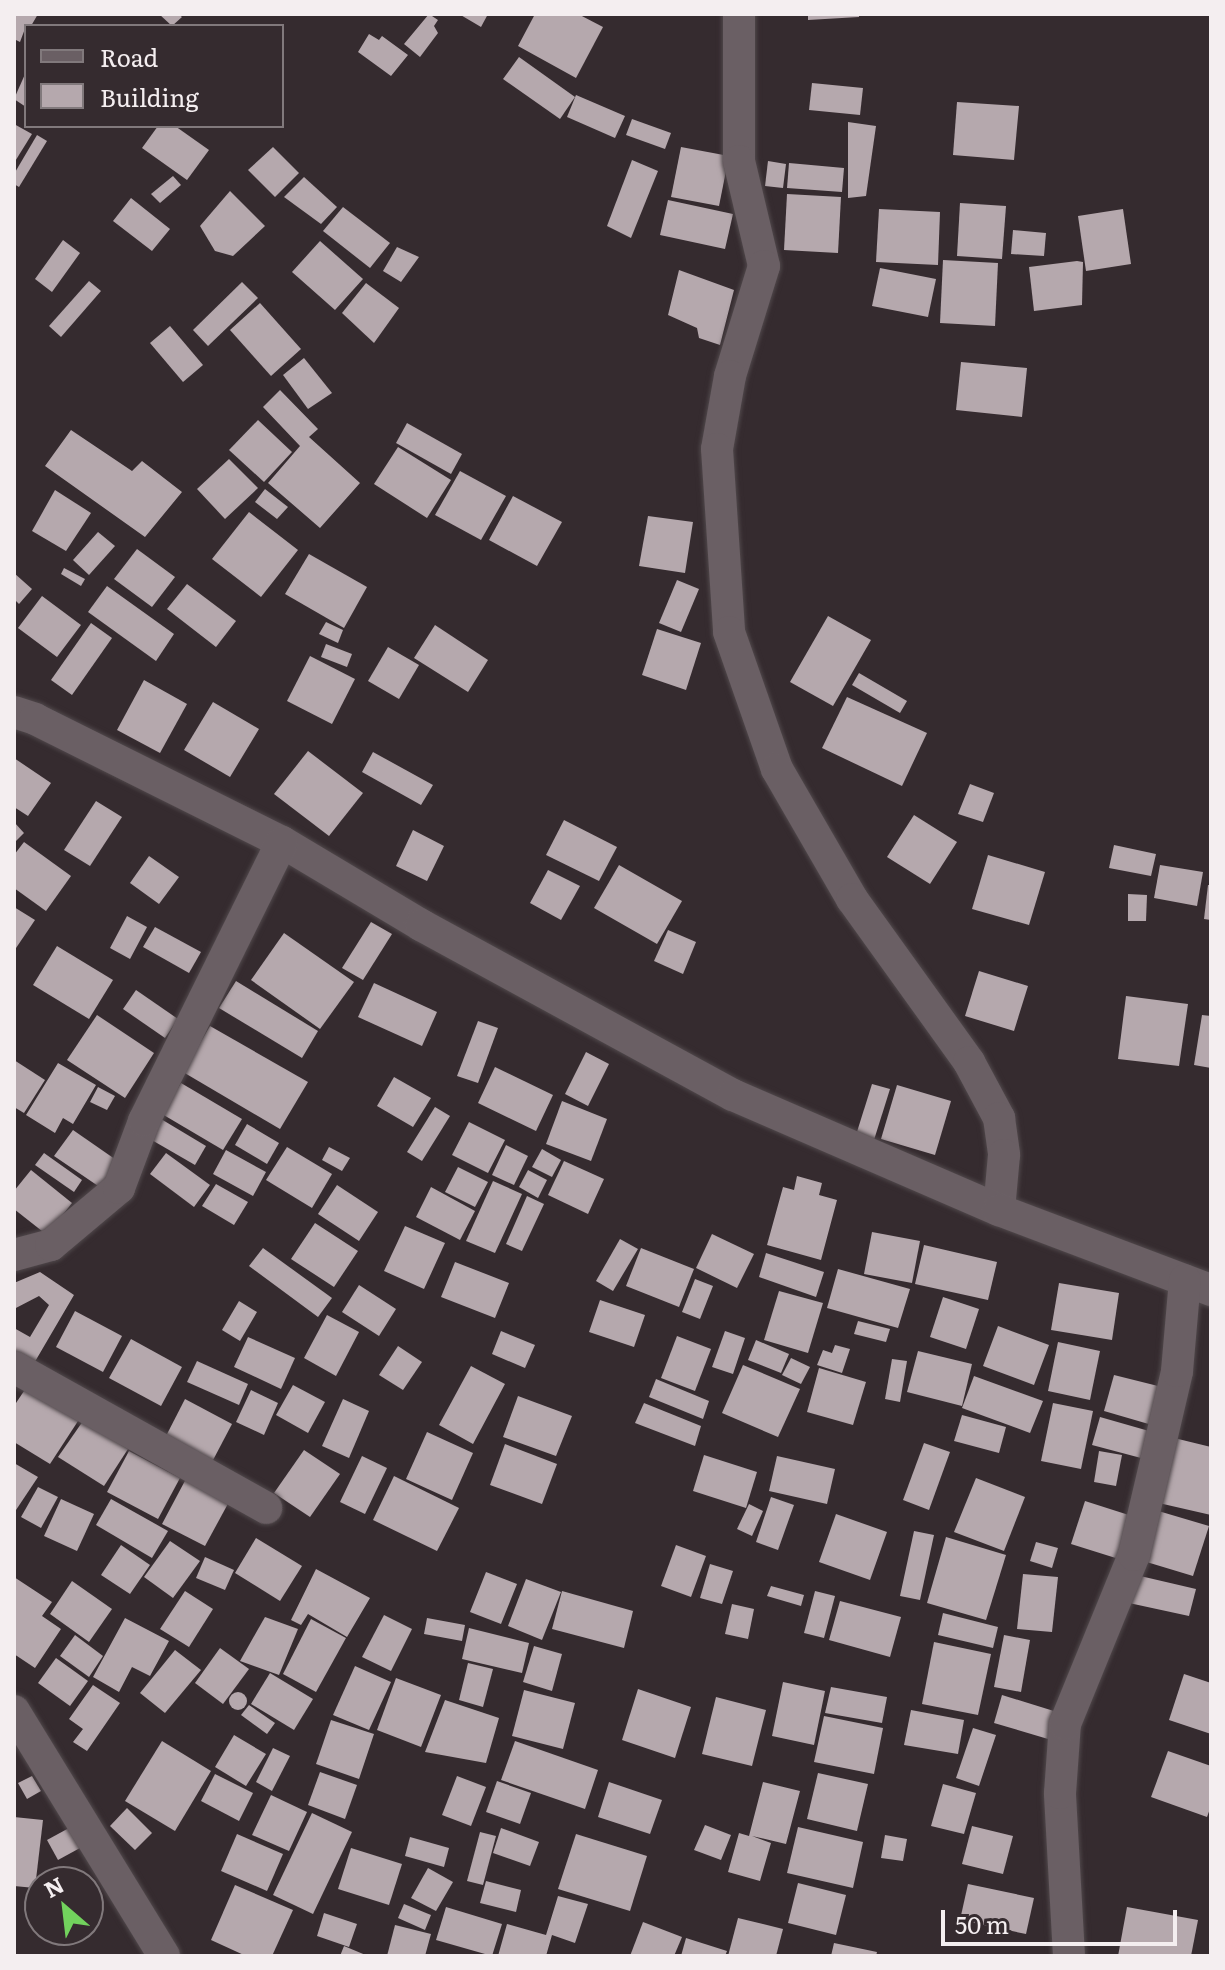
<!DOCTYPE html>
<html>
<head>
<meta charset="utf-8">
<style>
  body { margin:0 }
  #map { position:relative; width:1225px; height:1970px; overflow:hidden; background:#352b2f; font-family:Literata,serif }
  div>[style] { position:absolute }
  .building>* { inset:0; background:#b5a8ad }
  .round { border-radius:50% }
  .roads { filter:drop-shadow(0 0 2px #50484b) drop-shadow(0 0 2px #50484b) }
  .street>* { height:32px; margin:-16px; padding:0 16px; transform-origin:16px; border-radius:16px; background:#6a5f64 }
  span { translate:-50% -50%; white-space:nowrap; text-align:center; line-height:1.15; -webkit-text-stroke:8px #352b2f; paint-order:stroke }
  .frame { position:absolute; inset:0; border:16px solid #f4eef0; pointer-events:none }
  .legend { position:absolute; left:24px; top:24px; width:260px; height:104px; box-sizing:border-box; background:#352b2f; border:2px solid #81797c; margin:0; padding:10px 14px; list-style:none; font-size:24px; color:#f4eef0 }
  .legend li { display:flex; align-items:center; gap:16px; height:40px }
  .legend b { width:40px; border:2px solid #81797c }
  .north { position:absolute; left:24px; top:1866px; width:80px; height:80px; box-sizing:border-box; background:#352b2f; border:2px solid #81797c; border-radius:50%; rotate:332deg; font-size:22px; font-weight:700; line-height:32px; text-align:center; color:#f4eef0 }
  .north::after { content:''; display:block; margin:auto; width:28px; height:36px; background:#72d25d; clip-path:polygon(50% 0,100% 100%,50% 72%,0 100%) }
  .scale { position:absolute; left:941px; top:1910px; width:236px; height:36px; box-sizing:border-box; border:4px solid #f4eef0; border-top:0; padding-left:10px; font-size:24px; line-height:28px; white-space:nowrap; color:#f4eef0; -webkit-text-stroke:6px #352b2f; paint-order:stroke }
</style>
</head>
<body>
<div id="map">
  <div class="building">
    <i style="clip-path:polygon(15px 14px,38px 14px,31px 26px,26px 26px,20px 42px,14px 39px)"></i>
    <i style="clip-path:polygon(159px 14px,178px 14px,182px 17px,172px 26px)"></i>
    <i style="clip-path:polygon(429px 14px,438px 20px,434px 26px,438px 33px,420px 57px,404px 44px)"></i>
    <i style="clip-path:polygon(459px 14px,488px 14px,481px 27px)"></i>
    <i style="clip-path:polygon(535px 14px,578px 14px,603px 27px,576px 78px,518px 46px)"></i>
    <i style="clip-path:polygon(808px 14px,859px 14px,859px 17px,808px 20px)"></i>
    <i style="clip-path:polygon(369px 34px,379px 40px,382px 36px,408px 55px,391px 76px,358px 52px)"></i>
    <i style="clip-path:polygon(519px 57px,575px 97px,560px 119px,503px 79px)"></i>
    <i style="clip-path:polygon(26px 72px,26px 107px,14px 99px)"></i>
    <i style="clip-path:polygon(812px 83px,863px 88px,860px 115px,809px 110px)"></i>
    <i style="clip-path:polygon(576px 95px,625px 116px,615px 138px,567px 117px)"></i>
    <i style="clip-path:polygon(957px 102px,1019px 106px,1014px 160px,953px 155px)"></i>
    <i style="clip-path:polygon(632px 119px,671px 133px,665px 149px,626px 135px)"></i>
    <i style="clip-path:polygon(848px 122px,876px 126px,866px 196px,848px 198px)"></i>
    <i style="clip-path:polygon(14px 124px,32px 134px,14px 163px)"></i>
    <i style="clip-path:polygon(158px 126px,175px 126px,209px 150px,187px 180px,142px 148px)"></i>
    <i style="clip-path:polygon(37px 135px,47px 141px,19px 187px,14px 184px,14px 174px)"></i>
    <i style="clip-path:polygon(273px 147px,299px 173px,275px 197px,248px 170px)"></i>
    <i style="clip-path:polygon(681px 147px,729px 156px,719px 206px,671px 197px)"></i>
    <i style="clip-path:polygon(632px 160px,658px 171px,631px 238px,607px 226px)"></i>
    <i style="clip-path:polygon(768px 161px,786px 164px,783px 188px,765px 186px)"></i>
    <i style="clip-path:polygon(789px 163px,844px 168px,842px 192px,787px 188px)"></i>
    <i style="clip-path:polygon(173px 176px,181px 185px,160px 203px,151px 194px)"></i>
    <i style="clip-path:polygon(304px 177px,337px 207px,321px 224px,284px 197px)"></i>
    <i style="clip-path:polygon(230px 191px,265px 226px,233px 256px,215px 251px,200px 226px)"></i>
    <i style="clip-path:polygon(787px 194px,841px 197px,838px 253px,784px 250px)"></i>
    <i style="clip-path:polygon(131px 198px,170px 229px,152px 251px,113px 221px)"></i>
    <i style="clip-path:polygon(668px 200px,733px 214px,725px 249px,660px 235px)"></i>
    <i style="clip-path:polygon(960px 203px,1006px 206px,1002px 259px,957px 256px)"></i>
    <i style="clip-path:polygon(343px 207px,390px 243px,370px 268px,323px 231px)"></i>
    <i style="clip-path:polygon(879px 209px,940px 212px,938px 265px,876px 262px)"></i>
    <i style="clip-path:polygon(1123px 209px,1131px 264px,1086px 271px,1078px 216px)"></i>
    <i style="clip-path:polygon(1013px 230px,1046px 233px,1044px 256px,1011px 254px)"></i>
    <i style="clip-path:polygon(63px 240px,80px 253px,52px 292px,35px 279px)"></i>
    <i style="clip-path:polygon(320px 241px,363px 279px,335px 310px,292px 272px)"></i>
    <i style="clip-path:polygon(397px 247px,419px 257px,401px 282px,383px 271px)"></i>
    <i style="clip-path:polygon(943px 260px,998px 263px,995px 326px,940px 323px)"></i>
    <i style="clip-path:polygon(1077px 261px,1083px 262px,1082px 305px,1034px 311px,1029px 267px)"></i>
    <i style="clip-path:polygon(880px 268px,936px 279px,928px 317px,872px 306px)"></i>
    <i style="clip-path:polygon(679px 270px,734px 290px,720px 345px,699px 338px,697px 328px,668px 315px)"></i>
    <i style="clip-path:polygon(89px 281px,101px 291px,61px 337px,49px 326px)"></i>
    <i style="clip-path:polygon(242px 282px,258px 298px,208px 346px,193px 330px)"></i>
    <i style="clip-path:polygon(366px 283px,399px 308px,374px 343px,342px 313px)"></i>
    <i style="clip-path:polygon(260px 303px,301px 349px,271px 376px,230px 330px)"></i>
    <i style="clip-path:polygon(170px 326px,203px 365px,183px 382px,150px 343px)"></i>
    <i style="clip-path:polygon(304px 358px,332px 393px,308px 409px,283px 375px)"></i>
    <i style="clip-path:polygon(961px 362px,1027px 368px,1022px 417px,956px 410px)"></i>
    <i style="clip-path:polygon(280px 390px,318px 429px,309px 437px,360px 483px,320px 528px,268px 483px,300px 446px,263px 407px)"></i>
    <i style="clip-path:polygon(258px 420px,292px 452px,264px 482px,229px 450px)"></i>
    <i style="clip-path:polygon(407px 423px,462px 454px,451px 474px,396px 443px)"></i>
    <i style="clip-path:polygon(71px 430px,132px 471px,142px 461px,182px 492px,145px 537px,45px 466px)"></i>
    <i style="clip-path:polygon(398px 447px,451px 480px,427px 518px,374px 484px)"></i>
    <i style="clip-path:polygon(229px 459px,258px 488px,225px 519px,197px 489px)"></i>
    <i style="clip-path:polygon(460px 471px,506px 496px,481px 540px,435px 515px)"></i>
    <i style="clip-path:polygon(265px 489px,288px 507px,277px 519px,255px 502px)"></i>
    <i style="clip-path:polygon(55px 490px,91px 513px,66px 551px,32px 531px)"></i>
    <i style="clip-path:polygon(513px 496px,562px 522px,537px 566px,489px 540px)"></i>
    <i style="clip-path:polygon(249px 512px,298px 550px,261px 597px,212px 559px)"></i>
    <i style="clip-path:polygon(648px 516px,693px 522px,685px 573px,639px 566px)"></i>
    <i style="clip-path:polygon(98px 532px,115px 546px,89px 575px,73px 560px)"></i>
    <i style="clip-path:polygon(137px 549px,175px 577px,152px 607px,114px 579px)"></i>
    <i style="clip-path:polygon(309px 554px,367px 587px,344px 628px,285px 594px)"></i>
    <i style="clip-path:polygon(64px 568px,85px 579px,81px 586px,61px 574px)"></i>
    <i style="clip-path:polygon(14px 573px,32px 589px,19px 604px,14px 599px)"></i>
    <i style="clip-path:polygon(677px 580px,699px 589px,681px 632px,659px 623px)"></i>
    <i style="clip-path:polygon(187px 584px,236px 621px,216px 647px,167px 609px)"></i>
    <i style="clip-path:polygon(107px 586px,174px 634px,156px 661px,88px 612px)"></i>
    <i style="clip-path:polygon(42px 596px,81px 625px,57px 657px,18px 628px)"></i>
    <i style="clip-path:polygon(828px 616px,871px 640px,833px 706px,790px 682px)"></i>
    <i style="clip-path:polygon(326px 622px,343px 630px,338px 643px,319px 634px)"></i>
    <i style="clip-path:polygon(91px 623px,112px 638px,72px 695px,51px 680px)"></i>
    <i style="clip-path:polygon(435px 625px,488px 660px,468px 692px,414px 658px)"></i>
    <i style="clip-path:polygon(657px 629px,701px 643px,686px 690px,642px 675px)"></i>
    <i style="clip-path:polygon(326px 644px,352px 654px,347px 667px,321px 657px)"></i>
    <i style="clip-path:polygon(388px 647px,419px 665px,399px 699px,368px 681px)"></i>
    <i style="clip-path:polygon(310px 656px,355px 679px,332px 724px,287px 701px)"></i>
    <i style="clip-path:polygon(859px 673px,907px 701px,900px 713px,852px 685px)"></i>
    <i style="clip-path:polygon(144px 680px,187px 704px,160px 753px,117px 730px)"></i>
    <i style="clip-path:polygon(847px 697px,927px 733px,902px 786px,822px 748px)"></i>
    <i style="clip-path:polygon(213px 702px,259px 729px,230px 777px,184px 750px)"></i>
    <i style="clip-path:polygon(308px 751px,363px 793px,329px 836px,274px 794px)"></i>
    <i style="clip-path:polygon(373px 752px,433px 785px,421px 805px,362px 772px)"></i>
    <i style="clip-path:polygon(14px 758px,51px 783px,28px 816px,14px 807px)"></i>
    <i style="clip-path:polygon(970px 784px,994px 793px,983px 822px,958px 814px)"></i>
    <i style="clip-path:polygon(96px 801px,122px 817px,90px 866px,64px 850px)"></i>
    <i style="clip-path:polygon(914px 815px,957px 842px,930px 884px,887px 857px)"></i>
    <i style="clip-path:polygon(564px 820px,617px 847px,599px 881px,546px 855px)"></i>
    <i style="clip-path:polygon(14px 822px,24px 833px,14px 843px)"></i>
    <i style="clip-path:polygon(413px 830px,444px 846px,427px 881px,396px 866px)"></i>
    <i style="clip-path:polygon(24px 842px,71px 876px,46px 911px,14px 888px,14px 855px)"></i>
    <i style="clip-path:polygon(1114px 845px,1156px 854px,1151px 876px,1109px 868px)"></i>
    <i style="clip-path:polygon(988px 855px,1045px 872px,1029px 925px,972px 909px)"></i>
    <i style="clip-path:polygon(149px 856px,179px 877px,159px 904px,130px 883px)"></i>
    <i style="clip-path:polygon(619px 865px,682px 901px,657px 944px,594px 908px)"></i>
    <i style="clip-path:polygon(1160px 865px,1203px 872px,1197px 906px,1154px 898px)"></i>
    <i style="clip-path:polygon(548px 870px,580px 886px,561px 920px,530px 903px)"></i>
    <i style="clip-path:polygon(1208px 885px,1211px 885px,1211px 920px,1204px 919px)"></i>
    <i style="clip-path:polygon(1128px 894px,1147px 895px,1146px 921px,1128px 921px)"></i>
    <i style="clip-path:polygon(14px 907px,35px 920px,14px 951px)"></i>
    <i style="clip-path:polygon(127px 916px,147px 927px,130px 959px,110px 948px)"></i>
    <i style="clip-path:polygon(371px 922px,392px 934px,363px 980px,342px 968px)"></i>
    <i style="clip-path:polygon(155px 927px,201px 952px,189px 973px,143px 947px)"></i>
    <i style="clip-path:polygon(668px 930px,696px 942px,683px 974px,654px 961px)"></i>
    <i style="clip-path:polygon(284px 933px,354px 982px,320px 1029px,251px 980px)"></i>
    <i style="clip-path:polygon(57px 946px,113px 980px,89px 1019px,33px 985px)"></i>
    <i style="clip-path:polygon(979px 971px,1028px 986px,1014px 1031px,965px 1016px)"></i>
    <i style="clip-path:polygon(236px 981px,318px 1031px,302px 1058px,219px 1008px)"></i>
    <i style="clip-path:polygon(374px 983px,437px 1012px,422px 1046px,358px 1017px)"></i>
    <i style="clip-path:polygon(136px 990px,178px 1019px,165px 1038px,123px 1009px)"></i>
    <i style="clip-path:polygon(1126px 996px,1188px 1004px,1179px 1066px,1118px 1059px)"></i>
    <i style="clip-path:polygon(97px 1015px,154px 1053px,125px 1098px,67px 1060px)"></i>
    <i style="clip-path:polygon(1202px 1015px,1211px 1016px,1211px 1068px,1194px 1065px)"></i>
    <i style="clip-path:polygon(478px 1021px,498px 1028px,478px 1083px,457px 1076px)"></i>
    <i style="clip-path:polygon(210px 1026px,308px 1082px,280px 1129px,183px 1072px)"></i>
    <i style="clip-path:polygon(586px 1052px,609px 1064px,588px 1106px,565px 1094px)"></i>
    <i style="clip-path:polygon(14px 1060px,45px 1080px,24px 1113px,14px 1107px)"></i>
    <i style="clip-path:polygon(58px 1063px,96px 1085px,73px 1124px,63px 1118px,55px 1133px,26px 1115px)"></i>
    <i style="clip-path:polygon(495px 1067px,553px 1095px,536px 1131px,478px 1103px)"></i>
    <i style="clip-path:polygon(394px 1077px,431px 1098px,413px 1127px,377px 1106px)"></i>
    <i style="clip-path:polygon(181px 1083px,242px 1119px,223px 1150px,162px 1114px)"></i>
    <i style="clip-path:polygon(872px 1084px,890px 1089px,874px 1140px,856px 1135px)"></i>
    <i style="clip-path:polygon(897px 1085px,951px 1101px,935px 1155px,881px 1139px)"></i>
    <i style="clip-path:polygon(98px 1087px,115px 1096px,107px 1110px,90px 1102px)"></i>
    <i style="clip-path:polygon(562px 1101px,607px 1119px,591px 1161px,546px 1144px)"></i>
    <i style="clip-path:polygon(435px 1107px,450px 1116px,422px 1161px,407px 1152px)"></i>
    <i style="clip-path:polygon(161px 1119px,206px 1146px,195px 1165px,150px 1139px)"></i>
    <i style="clip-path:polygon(469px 1122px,505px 1140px,488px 1173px,452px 1155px)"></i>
    <i style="clip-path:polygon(247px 1124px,279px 1143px,267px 1164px,235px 1145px)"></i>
    <i style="clip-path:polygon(73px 1130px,122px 1164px,104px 1190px,54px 1156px)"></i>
    <i style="clip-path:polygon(506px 1145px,528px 1156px,514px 1185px,492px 1175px)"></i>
    <i style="clip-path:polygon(287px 1147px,332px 1174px,312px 1208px,266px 1180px)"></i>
    <i style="clip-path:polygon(329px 1147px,350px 1158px,342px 1171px,322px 1160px)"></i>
    <i style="clip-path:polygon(542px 1149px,561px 1160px,552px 1177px,532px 1167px)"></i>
    <i style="clip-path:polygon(226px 1150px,266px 1172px,253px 1196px,213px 1174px)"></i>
    <i style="clip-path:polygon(44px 1153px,82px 1180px,74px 1192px,35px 1165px)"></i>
    <i style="clip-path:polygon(166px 1153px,210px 1185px,194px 1207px,150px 1174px)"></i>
    <i style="clip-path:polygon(564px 1161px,604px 1179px,588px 1214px,548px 1195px)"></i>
    <i style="clip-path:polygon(458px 1167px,488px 1182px,475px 1207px,445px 1192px)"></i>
    <i style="clip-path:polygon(31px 1170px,72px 1203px,47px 1235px,14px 1209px,14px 1191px)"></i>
    <i style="clip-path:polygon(528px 1170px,547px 1180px,538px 1198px,519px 1187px)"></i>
    <i style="clip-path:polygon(797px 1176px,822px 1183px,819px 1195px,837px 1200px,821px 1260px,767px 1245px,783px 1187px,794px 1190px)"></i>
    <i style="clip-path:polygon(493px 1181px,522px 1194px,495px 1253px,466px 1241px)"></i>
    <i style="clip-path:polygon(216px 1184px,248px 1202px,234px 1225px,202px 1206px)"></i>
    <i style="clip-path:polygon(337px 1185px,378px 1212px,359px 1241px,318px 1214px)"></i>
    <i style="clip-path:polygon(431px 1187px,475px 1211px,460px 1240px,416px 1217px)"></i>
    <i style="clip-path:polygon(527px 1196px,544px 1204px,522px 1251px,506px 1244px)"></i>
    <i style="clip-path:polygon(315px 1223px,358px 1251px,334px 1287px,291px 1259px)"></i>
    <i style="clip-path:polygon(405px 1226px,445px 1243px,424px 1289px,384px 1271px)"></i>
    <i style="clip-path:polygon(872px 1232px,920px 1241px,912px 1283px,864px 1274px)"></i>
    <i style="clip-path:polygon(712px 1234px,754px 1254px,737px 1288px,696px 1268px)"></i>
    <i style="clip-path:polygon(620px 1239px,638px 1249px,613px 1291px,596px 1281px)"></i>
    <i style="clip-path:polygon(924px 1245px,997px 1262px,988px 1300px,915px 1284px)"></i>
    <i style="clip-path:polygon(263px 1248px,332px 1298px,318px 1317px,249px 1266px)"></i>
    <i style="clip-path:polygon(641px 1248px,694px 1269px,679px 1307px,626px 1286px)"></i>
    <i style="clip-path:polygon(766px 1253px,824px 1272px,816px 1297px,759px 1277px)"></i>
    <i style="clip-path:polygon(455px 1262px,509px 1283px,495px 1318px,441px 1297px)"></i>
    <i style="clip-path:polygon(838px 1269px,910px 1289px,898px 1328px,827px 1308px)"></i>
    <i style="clip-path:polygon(40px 1272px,74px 1295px,33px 1365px,14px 1354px,14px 1328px,30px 1337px,49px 1305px,39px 1296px,14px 1309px,14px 1283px)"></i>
    <i style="clip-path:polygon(695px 1279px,713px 1286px,700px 1319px,682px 1312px)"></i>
    <i style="clip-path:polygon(1059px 1283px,1119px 1293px,1112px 1340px,1051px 1330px)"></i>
    <i style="clip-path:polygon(359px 1285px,396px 1309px,379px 1336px,342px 1312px)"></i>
    <i style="clip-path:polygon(779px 1291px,823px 1303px,808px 1353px,764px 1340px)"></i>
    <i style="clip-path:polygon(943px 1297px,979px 1309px,966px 1349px,930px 1337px)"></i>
    <i style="clip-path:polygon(600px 1300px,645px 1315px,634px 1347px,589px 1332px)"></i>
    <i style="clip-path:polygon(239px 1301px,257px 1312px,240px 1341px,222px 1330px)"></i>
    <i style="clip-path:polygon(75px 1311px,122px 1336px,103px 1372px,56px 1347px)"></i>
    <i style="clip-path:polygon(327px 1315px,359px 1332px,336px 1376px,304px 1358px)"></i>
    <i style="clip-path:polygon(858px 1321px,890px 1329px,886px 1342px,854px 1334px)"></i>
    <i style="clip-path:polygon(998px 1326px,1049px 1345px,1034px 1385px,983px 1366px)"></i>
    <i style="clip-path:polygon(501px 1331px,535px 1345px,525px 1368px,492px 1354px)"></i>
    <i style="clip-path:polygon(725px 1331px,745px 1338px,733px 1374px,712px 1367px)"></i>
    <i style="clip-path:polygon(677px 1336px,711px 1349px,695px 1391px,661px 1378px)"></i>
    <i style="clip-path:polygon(248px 1337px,295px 1358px,281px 1389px,234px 1367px)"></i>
    <i style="clip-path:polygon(131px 1339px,182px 1367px,161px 1406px,109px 1378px)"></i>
    <i style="clip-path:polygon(756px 1340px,789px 1354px,781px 1373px,748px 1360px)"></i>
    <i style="clip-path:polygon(1058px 1342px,1100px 1351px,1090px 1400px,1048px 1391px)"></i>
    <i style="clip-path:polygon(835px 1345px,850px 1349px,842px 1373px,817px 1365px,823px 1350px,832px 1353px)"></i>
    <i style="clip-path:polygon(398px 1346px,422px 1362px,403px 1390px,379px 1375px)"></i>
    <i style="clip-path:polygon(918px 1351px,972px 1364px,962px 1406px,907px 1392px)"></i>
    <i style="clip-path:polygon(791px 1358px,810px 1367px,801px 1384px,782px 1375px)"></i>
    <i style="clip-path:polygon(892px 1359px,907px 1361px,900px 1402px,885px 1399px)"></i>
    <i style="clip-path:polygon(197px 1361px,248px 1384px,239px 1405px,187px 1382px)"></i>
    <i style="clip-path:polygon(743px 1365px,800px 1389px,778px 1437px,722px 1413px)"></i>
    <i style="clip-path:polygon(471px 1366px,505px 1384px,473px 1444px,439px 1425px)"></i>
    <i style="clip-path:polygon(819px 1368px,866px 1382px,853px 1425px,807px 1412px)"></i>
    <i style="clip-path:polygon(1114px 1375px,1162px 1387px,1152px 1425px,1104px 1411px)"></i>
    <i style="clip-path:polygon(974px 1376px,1043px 1401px,1030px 1433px,962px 1408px)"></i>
    <i style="clip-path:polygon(656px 1379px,709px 1401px,703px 1419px,649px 1397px)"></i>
    <i style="clip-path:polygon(28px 1385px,80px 1418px,50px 1464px,14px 1442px,14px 1406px)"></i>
    <i style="clip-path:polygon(293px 1385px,325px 1402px,308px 1433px,276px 1415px)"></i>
    <i style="clip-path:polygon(251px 1390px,278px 1403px,264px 1435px,236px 1422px)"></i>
    <i style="clip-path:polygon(518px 1396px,572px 1416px,556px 1456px,503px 1437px)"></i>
    <i style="clip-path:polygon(185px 1399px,232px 1424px,212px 1462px,165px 1438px)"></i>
    <i style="clip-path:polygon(343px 1399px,369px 1411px,349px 1458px,322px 1446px)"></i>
    <i style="clip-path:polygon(644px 1403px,701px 1426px,695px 1446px,635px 1423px)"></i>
    <i style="clip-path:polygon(1053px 1403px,1093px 1411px,1081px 1469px,1041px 1461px)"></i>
    <i style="clip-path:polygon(962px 1415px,1006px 1427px,999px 1453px,954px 1441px)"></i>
    <i style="clip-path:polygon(1100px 1417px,1149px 1431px,1141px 1458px,1092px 1445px)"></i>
    <i style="clip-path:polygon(83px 1421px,128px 1449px,104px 1486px,58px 1457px)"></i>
    <i style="clip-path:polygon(427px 1432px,473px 1453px,452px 1500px,406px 1479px)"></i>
    <i style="clip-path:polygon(1166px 1436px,1211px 1447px,1211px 1515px,1150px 1501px)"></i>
    <i style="clip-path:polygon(924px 1443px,950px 1452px,929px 1510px,903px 1500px)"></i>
    <i style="clip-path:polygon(505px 1444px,557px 1464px,542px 1504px,490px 1485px)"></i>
    <i style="clip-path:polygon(304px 1450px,340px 1474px,310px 1517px,274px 1493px)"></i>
    <i style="clip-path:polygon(129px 1451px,180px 1478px,158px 1519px,107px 1492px)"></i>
    <i style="clip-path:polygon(1099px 1451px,1122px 1455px,1116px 1486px,1094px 1482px)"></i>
    <i style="clip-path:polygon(704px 1455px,757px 1472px,746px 1508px,693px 1491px)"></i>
    <i style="clip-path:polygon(362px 1456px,387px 1468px,365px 1514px,340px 1502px)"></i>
    <i style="clip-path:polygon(777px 1456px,835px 1469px,827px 1504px,769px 1491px)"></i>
    <i style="clip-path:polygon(14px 1463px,38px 1477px,14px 1513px)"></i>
    <i style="clip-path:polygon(394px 1476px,459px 1508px,437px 1551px,373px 1520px)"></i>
    <i style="clip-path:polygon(187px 1477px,230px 1500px,205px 1546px,162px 1524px)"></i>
    <i style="clip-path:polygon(976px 1478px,1025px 1497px,1004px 1551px,954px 1532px)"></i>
    <i style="clip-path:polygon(38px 1487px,58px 1497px,41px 1528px,21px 1517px)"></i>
    <i style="clip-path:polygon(771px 1497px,794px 1505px,778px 1550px,756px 1542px)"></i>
    <i style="clip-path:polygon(61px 1499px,94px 1514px,77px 1551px,44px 1536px)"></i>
    <i style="clip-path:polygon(111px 1499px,168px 1531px,152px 1558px,96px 1525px)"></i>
    <i style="clip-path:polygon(1085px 1501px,1135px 1517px,1122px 1560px,1071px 1544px)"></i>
    <i style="clip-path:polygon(749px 1504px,763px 1511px,752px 1536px,737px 1529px)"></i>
    <i style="clip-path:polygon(1155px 1510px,1209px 1526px,1193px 1576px,1140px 1560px)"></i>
    <i style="clip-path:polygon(836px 1514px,887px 1532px,870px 1580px,819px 1562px)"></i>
    <i style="clip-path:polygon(914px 1531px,934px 1535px,920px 1600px,900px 1596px)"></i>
    <i style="clip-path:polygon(946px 1537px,1006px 1555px,986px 1620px,927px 1603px)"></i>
    <i style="clip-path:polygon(256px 1538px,302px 1566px,280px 1601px,235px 1573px)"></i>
    <i style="clip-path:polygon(170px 1541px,200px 1561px,173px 1598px,144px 1577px)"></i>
    <i style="clip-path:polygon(1036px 1542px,1058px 1548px,1052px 1568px,1030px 1561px)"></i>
    <i style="clip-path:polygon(121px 1545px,150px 1565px,130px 1594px,101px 1575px)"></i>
    <i style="clip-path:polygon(676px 1545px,706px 1556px,691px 1597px,661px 1586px)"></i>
    <i style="clip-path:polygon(205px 1557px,234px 1570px,225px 1590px,196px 1578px)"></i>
    <i style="clip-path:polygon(710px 1564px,733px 1571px,722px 1604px,700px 1598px)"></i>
    <i style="clip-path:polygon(316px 1569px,370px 1598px,347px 1637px,308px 1614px,301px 1625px,291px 1620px)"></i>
    <i style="clip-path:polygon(486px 1572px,517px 1584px,501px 1624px,470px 1612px)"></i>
    <i style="clip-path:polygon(1023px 1574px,1058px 1577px,1052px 1632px,1017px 1629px)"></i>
    <i style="clip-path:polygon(1136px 1575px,1196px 1589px,1189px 1616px,1129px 1603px)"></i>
    <i style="clip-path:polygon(14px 1577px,52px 1602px,42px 1616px,61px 1629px,35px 1668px,14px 1654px)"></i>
    <i style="clip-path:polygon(526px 1579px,561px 1592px,542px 1640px,508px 1626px)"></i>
    <i style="clip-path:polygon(72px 1581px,112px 1609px,89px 1642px,50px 1614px)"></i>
    <i style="clip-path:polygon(771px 1586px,804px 1595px,801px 1606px,767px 1596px)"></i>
    <i style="clip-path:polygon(185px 1591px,213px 1609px,189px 1647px,160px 1629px)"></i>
    <i style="clip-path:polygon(562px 1591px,633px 1611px,624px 1648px,552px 1629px)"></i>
    <i style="clip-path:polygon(815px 1591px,835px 1596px,824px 1638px,804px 1633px)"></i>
    <i style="clip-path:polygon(840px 1601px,901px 1617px,890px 1657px,829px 1640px)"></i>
    <i style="clip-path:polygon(732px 1604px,754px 1609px,748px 1639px,725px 1634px)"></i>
    <i style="clip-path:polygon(943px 1613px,998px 1627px,993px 1648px,938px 1635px)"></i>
    <i style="clip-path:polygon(384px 1615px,412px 1629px,391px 1671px,362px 1657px)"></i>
    <i style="clip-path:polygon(265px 1617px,298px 1629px,279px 1675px,240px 1661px)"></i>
    <i style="clip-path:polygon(125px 1618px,169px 1641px,150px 1676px,132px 1667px,119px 1692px,93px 1677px)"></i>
    <i style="clip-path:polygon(427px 1618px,465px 1625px,462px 1641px,424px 1634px)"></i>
    <i style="clip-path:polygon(311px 1619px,346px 1638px,316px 1692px,283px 1674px)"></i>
    <i style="clip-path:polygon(469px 1628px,529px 1643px,522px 1673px,462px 1659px)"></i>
    <i style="clip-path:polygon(75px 1635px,103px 1656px,89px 1677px,60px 1656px)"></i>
    <i style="clip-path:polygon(1004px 1635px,1030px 1640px,1021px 1692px,994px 1687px)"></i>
    <i style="clip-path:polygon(934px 1642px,991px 1654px,978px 1715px,922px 1704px)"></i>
    <i style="clip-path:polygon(534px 1646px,562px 1654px,552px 1691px,523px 1682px)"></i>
    <i style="clip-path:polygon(220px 1648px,249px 1669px,223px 1704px,195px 1683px)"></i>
    <i style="clip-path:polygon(175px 1650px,201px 1670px,165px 1713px,140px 1693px)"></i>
    <i style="clip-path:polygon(56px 1658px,88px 1681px,70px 1706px,38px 1683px)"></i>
    <i style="clip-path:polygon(468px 1663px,493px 1669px,483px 1707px,459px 1700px)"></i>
    <i style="clip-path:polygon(355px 1666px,391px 1682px,369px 1730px,333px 1715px)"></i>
    <i style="clip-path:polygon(270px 1673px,313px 1699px,294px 1730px,251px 1704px)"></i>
    <i style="clip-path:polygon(1184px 1674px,1211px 1683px,1211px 1734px,1169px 1720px)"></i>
    <i style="clip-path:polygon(396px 1678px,441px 1695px,421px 1747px,377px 1730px)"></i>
    <i style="clip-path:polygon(783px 1682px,825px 1691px,814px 1745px,772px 1736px)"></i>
    <i style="clip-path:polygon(93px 1685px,120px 1703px,87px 1751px,73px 1742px,83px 1729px,69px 1719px)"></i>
    <i style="clip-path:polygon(831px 1687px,887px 1697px,882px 1723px,825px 1713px)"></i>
    <i style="clip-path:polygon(638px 1689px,691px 1707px,675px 1758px,622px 1740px)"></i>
    <i style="clip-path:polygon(524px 1690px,575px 1703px,563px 1749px,512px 1736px)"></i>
    <i class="round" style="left:229px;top:1692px;width:18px;height:18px"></i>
    <i style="clip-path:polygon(1002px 1695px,1057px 1712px,1048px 1739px,994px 1723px)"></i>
    <i style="clip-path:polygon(716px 1697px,766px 1710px,752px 1766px,702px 1754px)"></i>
    <i style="clip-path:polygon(445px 1700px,499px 1718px,486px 1763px,425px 1752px)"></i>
    <i style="clip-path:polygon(249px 1705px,275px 1723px,267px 1734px,241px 1715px)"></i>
    <i style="clip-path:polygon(911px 1710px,964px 1720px,958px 1754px,904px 1745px)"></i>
    <i style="clip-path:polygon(824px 1716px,883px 1728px,874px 1774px,814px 1762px)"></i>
    <i style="clip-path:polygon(331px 1720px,374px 1734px,359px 1779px,316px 1764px)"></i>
    <i style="clip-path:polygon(973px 1728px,996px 1735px,979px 1786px,956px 1778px)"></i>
    <i style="clip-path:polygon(234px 1735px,266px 1754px,246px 1786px,215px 1767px)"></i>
    <i style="clip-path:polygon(162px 1741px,211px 1771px,175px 1831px,125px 1801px)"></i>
    <i style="clip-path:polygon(515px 1741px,598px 1770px,585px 1809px,501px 1780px)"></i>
    <i style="clip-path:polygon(273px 1748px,290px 1756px,272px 1791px,256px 1782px)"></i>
    <i style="clip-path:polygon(1168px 1751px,1211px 1766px,1211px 1806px,1207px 1817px,1151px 1797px)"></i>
    <i style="clip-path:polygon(320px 1772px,357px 1785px,345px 1819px,308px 1805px)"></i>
    <i style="clip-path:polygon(818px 1773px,868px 1784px,857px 1831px,807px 1819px)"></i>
    <i style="clip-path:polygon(215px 1774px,253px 1793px,239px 1821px,201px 1801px)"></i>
    <i style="clip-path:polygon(32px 1776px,41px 1791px,27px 1799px,18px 1783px)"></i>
    <i style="clip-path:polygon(457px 1776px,486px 1787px,471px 1826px,442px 1815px)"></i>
    <i style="clip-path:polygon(497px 1781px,531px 1793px,520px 1824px,486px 1812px)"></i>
    <i style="clip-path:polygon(609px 1782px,662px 1800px,650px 1834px,598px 1817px)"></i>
    <i style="clip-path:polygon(763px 1782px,800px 1791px,786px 1844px,752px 1836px,771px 1843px,760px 1881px,728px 1872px,739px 1833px,749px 1836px)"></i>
    <i style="clip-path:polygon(943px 1784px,976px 1793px,964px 1834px,931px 1826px)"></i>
    <i style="clip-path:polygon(271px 1795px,307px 1812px,289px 1851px,252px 1835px)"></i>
    <i style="clip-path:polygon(127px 1808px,152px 1833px,135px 1850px,110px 1826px)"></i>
    <i style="clip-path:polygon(312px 1813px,352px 1832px,313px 1914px,273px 1895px)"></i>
    <i style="clip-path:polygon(14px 1817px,43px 1820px,35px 1888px,14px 1886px)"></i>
    <i style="clip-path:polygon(705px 1825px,731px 1835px,721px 1860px,694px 1850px)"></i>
    <i style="clip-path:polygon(972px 1826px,1013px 1836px,1003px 1874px,962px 1864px)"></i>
    <i style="clip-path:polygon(798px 1827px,863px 1842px,853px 1888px,787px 1873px)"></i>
    <i style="clip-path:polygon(69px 1828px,80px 1848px,58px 1860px,47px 1840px)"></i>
    <i style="clip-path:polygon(501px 1828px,539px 1842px,530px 1866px,493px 1853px)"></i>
    <i style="clip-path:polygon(480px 1832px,496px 1836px,483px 1885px,467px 1881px)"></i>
    <i style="clip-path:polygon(237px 1834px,283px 1854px,267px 1891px,221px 1871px)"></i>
    <i style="clip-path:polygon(576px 1834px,647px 1856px,630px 1911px,558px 1889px)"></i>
    <i style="clip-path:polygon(885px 1835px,907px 1839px,903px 1861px,881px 1858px)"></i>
    <i style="clip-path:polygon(410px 1837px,449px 1848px,444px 1867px,405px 1856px)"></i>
    <i style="clip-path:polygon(351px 1848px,402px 1864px,389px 1905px,338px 1889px)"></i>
    <i style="clip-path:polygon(428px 1868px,453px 1882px,436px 1911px,411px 1898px)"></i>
    <i style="clip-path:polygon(486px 1881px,521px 1890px,516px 1912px,480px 1903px)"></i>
    <i style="clip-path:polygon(798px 1883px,846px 1895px,836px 1935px,788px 1923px)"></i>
    <i style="clip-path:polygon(968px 1884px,1034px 1898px,1026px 1934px,960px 1920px)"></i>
    <i style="clip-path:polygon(235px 1885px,293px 1910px,272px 1956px,246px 1956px,211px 1940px)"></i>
    <i style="clip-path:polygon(558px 1896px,588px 1904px,575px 1943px,552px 1935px,546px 1956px,498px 1956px,507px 1924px,546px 1935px)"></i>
    <i style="clip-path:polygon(404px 1904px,431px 1915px,425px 1930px,398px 1918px)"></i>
    <i style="clip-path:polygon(446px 1907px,502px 1924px,492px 1956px,436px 1940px)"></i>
    <i style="clip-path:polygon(1127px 1907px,1198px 1920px,1191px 1956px,1118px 1956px)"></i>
    <i style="clip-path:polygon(324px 1913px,357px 1924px,349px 1947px,317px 1936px)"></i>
    <i style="clip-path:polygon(738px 1918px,783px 1929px,776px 1956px,728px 1956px)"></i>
    <i style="clip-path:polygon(643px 1922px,682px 1937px,674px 1956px,630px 1956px)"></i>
    <i style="clip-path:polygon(395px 1925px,431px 1934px,425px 1956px,387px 1956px)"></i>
    <i style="clip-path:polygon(686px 1938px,727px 1951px,725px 1956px,681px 1956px)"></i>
    <i style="clip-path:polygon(834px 1943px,877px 1952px,876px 1956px,831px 1956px)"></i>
    <i style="clip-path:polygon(344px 1946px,368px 1956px,340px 1956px)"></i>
  </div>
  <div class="roads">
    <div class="street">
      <i style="left:739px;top:14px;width:147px;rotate:90deg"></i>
      <i style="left:739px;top:161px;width:108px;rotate:76.6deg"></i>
      <i style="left:764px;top:266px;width:115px;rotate:107.2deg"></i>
      <i style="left:730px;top:376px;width:74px;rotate:100.1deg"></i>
      <i style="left:717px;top:449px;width:183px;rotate:86.2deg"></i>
      <i style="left:729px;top:632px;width:145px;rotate:70.7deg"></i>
      <i style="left:777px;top:769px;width:150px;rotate:60deg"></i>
      <i style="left:852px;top:899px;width:201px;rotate:54.3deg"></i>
      <i style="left:969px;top:1062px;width:64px;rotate:61.8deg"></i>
      <i style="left:999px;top:1118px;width:37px;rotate:82deg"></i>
      <i style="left:1004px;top:1155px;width:55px;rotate:95.2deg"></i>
      <i style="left:14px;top:712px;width:22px;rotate:18deg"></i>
      <i style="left:35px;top:719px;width:276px;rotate:26.5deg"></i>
      <i style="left:282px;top:842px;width:162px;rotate:30.8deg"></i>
      <i style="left:421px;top:925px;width:355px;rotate:28.6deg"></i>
      <i style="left:733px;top:1095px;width:290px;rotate:23.4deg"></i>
      <i style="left:999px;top:1210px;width:227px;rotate:20.7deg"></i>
      <i style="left:14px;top:1255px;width:38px;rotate:-15deg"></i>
      <i style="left:51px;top:1245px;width:89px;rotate:-40deg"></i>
      <i style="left:119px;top:1188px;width:72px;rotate:-69.5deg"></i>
      <i style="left:144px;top:1121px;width:311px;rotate:-63.7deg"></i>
      <i style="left:14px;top:1367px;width:289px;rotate:29.2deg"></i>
      <i style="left:14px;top:1711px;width:287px;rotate:58.5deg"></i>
      <i style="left:1069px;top:1956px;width:163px;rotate:-93.2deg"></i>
      <i style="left:1060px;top:1793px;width:69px;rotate:-85.9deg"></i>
      <i style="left:1065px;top:1724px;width:183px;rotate:-67.8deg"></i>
      <i style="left:1134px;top:1555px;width:189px;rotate:-76.8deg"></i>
      <i style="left:1177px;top:1371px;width:91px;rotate:-85deg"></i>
    </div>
  </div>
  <div class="frame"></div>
  <ul class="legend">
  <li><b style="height:10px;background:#6a5f64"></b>Road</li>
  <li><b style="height:22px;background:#b5a8ad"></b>Building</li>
  </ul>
  <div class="north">N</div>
  <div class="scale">50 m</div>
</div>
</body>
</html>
